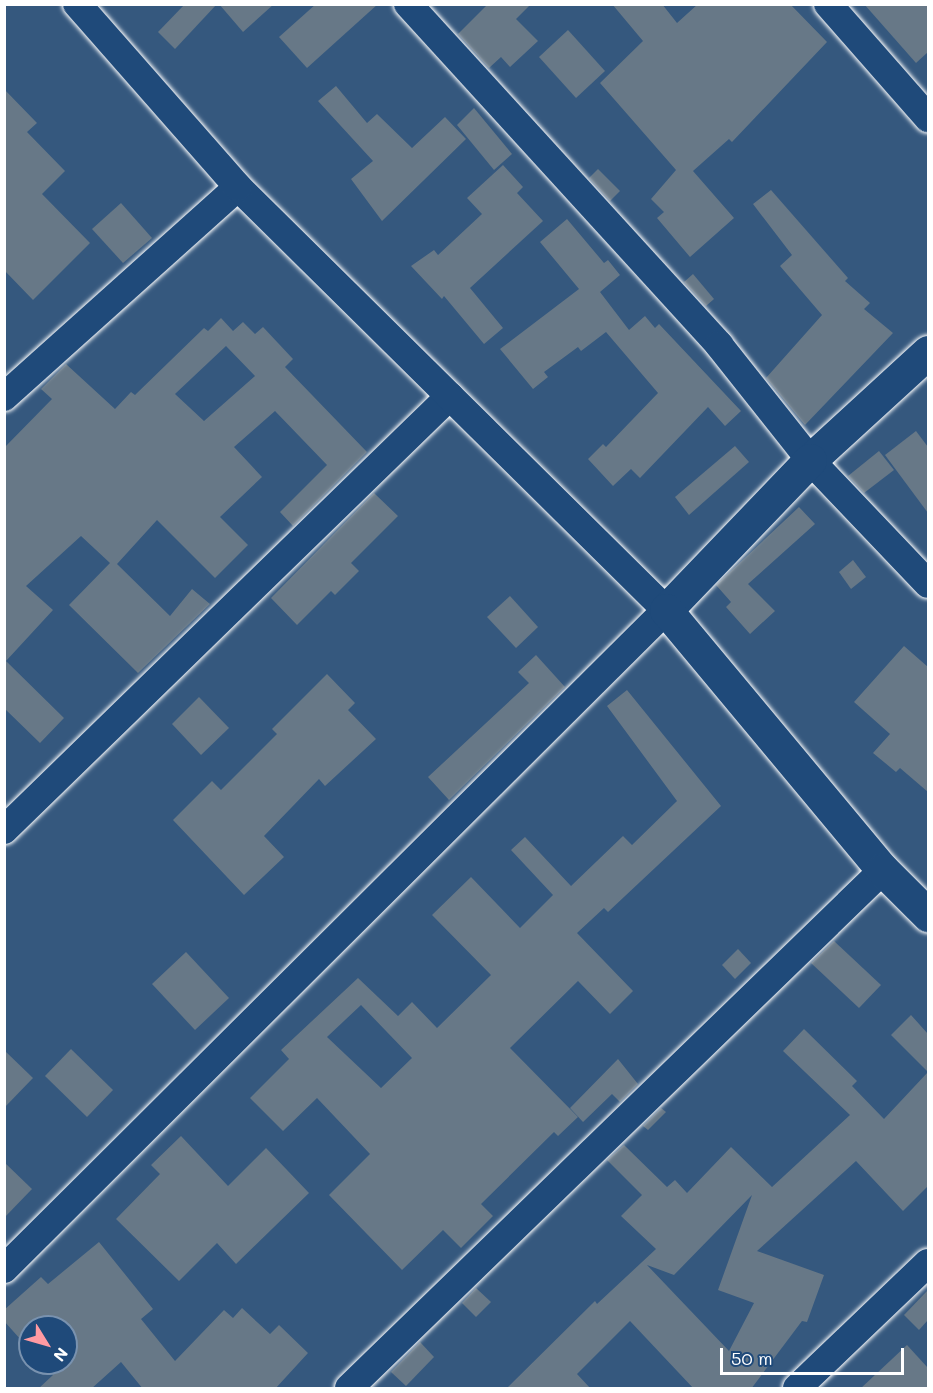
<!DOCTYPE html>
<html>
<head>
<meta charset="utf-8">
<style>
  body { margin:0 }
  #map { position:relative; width:933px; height:1393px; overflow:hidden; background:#35587e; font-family:Mali,sans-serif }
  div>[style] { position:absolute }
  .building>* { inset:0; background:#677887 }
  .roads { filter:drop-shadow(0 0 2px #fff) drop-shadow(0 0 2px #fff) }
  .minor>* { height:28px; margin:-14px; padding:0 14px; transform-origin:14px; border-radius:14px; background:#1f4a7a }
  .tertiary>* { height:33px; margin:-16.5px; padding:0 16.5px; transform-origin:16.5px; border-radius:16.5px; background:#1f4a7a }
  span { translate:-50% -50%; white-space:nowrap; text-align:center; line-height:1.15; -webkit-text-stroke:4.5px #1f4a7a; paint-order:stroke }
  .frame { position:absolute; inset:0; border:6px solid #fff; pointer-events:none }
  .north { position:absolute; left:18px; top:1315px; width:60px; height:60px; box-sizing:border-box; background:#1f4a7a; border:2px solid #7992af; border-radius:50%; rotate:127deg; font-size:16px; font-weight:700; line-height:24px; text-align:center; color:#fff }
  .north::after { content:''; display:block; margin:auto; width:21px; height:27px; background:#ff9aa2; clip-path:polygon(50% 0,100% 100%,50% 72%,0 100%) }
  .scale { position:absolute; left:720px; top:1348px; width:184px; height:27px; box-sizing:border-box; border:3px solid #fff; border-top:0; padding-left:8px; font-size:18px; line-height:21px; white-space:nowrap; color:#fff; -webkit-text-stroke:4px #1f4a7a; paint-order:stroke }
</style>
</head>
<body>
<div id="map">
  <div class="building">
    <i style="clip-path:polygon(185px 4px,217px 4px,175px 49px,158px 32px)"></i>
    <i style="clip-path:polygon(219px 4px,274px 4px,243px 32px)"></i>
    <i style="clip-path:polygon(316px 4px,378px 4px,307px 68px,279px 37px)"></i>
    <i style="clip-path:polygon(488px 4px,531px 4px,516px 19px,538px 41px,510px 67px,501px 57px,489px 68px,458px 34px)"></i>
    <i style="clip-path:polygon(612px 4px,662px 4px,677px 23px,698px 4px,790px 4px,827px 42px,732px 142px,729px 139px,693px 171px,734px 218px,690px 257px,657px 218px,664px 212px,651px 199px,676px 170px,600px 83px,643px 41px)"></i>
    <i style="clip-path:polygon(864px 4px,928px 4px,928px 52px,916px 63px)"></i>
    <i style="clip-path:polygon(568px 30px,605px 71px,576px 98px,539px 57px)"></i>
    <i style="clip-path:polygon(336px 86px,367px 123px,377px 114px,412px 148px,445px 117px,466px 139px,382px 221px,351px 179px,373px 161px,318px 101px)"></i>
    <i style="clip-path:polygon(4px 89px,37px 123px,27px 132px,65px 171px,42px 194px,90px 243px,33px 300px,4px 270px)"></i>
    <i style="clip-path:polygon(474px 108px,512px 154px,494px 170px,457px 125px)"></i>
    <i style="clip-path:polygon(503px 165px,523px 187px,517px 193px,543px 221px,470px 288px,503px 328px,484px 344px,444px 296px,442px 299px,411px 266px,434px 250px,438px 255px,482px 214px,467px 198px)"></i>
    <i style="clip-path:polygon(598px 169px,620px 191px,610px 201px,589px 178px)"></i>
    <i style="clip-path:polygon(771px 190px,848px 278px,845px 281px,870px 303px,864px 309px,893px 333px,805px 425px,766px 378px,822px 315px,780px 266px,792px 255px,753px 204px)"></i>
    <i style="clip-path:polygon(121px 203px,152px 238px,123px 263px,92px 229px)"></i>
    <i style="clip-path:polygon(567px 219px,604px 263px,608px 260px,620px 275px,600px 292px,629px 330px,645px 316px,655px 328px,659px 324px,741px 411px,725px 426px,708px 407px,640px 478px,631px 469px,613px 486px,588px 459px,603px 444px,606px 447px,658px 393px,606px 332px,581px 351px,578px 347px,544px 372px,548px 377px,533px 389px,500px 349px,579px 289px,540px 242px)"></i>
    <i style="clip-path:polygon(693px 274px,714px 299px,706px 306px,684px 282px)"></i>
    <i style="clip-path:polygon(evenodd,221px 318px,233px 331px,243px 322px,255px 334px,263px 327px,293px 359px,285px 367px,367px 452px,293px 526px,280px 512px,327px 465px,275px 411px,234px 447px,262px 477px,220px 517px,248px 545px,215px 578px,157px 520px,117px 564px,170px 616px,192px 589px,210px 604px,138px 673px,69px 605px,110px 563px,81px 536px,26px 586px,53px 610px,6px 661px,64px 718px,40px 743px,4px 708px,4px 448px,52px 399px,41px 389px,66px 364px,115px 409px,131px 392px,135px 395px,204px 328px,208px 331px,221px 318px,226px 346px,255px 376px,204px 421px,175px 394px,226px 346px)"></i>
    <i style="clip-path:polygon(916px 431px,928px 447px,928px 513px,885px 455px)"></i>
    <i style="clip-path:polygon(735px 446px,749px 462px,689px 515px,675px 497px)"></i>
    <i style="clip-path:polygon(879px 451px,894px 470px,864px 493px,848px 476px)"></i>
    <i style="clip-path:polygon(374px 493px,398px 516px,351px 563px,359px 571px,335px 595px,331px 591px,297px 625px,271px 598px)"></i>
    <i style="clip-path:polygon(799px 507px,815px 524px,748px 584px,775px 611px,750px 634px,726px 607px,731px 602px,716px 585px)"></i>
    <i style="clip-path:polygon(853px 560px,866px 577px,851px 589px,839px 572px)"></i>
    <i style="clip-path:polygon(510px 596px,538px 627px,516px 648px,487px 617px)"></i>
    <i style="clip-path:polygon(904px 646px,928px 667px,928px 792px,900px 768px,896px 772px,873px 753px,890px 734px,854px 702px)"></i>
    <i style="clip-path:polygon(536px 655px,565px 687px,449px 800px,428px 777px,529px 683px,518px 672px)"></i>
    <i style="clip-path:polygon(327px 674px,355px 703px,348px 710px,376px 739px,325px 786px,319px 779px,264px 836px,284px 857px,244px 895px,173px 820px,212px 781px,221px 790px,277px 734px,272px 729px)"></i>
    <i style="clip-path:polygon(evenodd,627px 690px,721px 806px,608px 912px,604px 908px,577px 933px,633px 991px,610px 1014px,578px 981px,510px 1048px,578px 1117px,558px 1136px,554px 1132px,481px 1204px,493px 1216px,461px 1248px,443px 1230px,402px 1270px,329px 1195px,370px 1154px,317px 1098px,283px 1131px,250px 1098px,289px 1059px,281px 1050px,358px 978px,398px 1016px,412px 1002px,437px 1028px,491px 975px,432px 915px,471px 877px,520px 928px,553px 895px,511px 850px,525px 837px,571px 886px,623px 836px,632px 845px,677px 801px,607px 706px,627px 690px,361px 1005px,412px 1058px,381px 1088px,327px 1037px,361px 1005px)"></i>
    <i style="clip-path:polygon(199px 697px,229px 728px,201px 755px,172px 724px)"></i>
    <i style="clip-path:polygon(834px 941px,881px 985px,859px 1008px,811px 963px)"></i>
    <i style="clip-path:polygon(738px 949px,751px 963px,735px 979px,722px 965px)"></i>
    <i style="clip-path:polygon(186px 952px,229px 998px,195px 1030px,152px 984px)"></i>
    <i style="clip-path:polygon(evenodd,911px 1015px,928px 1034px,928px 1186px,903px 1211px,856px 1161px,757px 1251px,824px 1275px,807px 1322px,802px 1321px,751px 1389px,694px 1389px,630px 1321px,577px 1374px,591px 1389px,506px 1389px,595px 1301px,597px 1304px,656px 1249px,621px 1216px,642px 1195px,607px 1160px,624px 1145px,667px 1187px,675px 1180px,687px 1193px,731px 1147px,772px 1187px,850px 1115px,783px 1051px,804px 1029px,857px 1081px,852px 1086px,884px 1119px,928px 1072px,891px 1035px,911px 1015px,752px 1195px,718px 1290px,754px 1303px,729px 1351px,647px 1265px,674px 1275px,752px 1195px)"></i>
    <i style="clip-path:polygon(71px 1049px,113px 1090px,87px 1117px,45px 1076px)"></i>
    <i style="clip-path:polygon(4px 1050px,33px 1078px,4px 1108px)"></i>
    <i style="clip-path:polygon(618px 1059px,638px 1084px,620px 1102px,612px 1094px,583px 1122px,570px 1108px)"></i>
    <i style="clip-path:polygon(661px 1108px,666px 1112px,648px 1130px,643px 1126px)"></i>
    <i style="clip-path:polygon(181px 1136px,228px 1186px,266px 1148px,309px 1193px,236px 1264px,217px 1243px,179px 1281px,116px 1219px,160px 1174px,151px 1165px)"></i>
    <i style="clip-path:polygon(4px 1162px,32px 1189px,4px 1218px)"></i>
    <i style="clip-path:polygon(99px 1242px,153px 1309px,141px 1319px,175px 1361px,224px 1310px,233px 1318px,242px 1308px,270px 1334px,279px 1325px,308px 1353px,275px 1389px,143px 1389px,121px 1362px,91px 1389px,38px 1389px,53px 1375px,42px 1363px,66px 1363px,66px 1327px,30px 1327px,30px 1350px,4px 1321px,4px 1310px,41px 1277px,48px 1284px)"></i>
    <i style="clip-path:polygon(476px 1288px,491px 1302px,476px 1317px,462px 1303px)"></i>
    <i style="clip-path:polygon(928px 1290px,928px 1320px,919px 1330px,904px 1315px)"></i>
    <i style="clip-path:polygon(420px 1342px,434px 1357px,406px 1386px,391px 1372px)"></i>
    <i style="clip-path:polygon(907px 1345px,928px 1368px,928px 1389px,860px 1389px)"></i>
  </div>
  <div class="roads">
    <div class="minor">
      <i style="left:408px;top:4px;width:462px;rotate:47.6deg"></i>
      <i style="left:719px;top:345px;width:147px;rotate:51.6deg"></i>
      <i style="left:810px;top:460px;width:171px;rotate:46.4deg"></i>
      <i style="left:828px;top:4px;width:152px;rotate:48.7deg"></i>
      <i style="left:4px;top:397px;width:314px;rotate:-41.9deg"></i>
      <i style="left:4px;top:830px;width:622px;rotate:-44.22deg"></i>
      <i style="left:4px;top:1269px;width:934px;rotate:-44.87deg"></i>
      <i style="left:666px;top:610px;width:602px;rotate:-135.34deg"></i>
      <i style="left:238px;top:187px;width:244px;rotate:-131.3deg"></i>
      <i style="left:349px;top:1388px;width:744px;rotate:-44.13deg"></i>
      <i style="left:797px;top:1388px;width:181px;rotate:-43.7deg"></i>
    </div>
    <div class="tertiary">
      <i style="left:928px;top:352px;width:160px;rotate:137.5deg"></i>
      <i style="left:810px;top:460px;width:208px;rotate:133.8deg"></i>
      <i style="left:666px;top:610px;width:339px;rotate:50.2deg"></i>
      <i style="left:883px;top:870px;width:64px;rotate:45deg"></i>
    </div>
  </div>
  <div class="frame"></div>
  <div class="north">N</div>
  <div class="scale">50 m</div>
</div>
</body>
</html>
